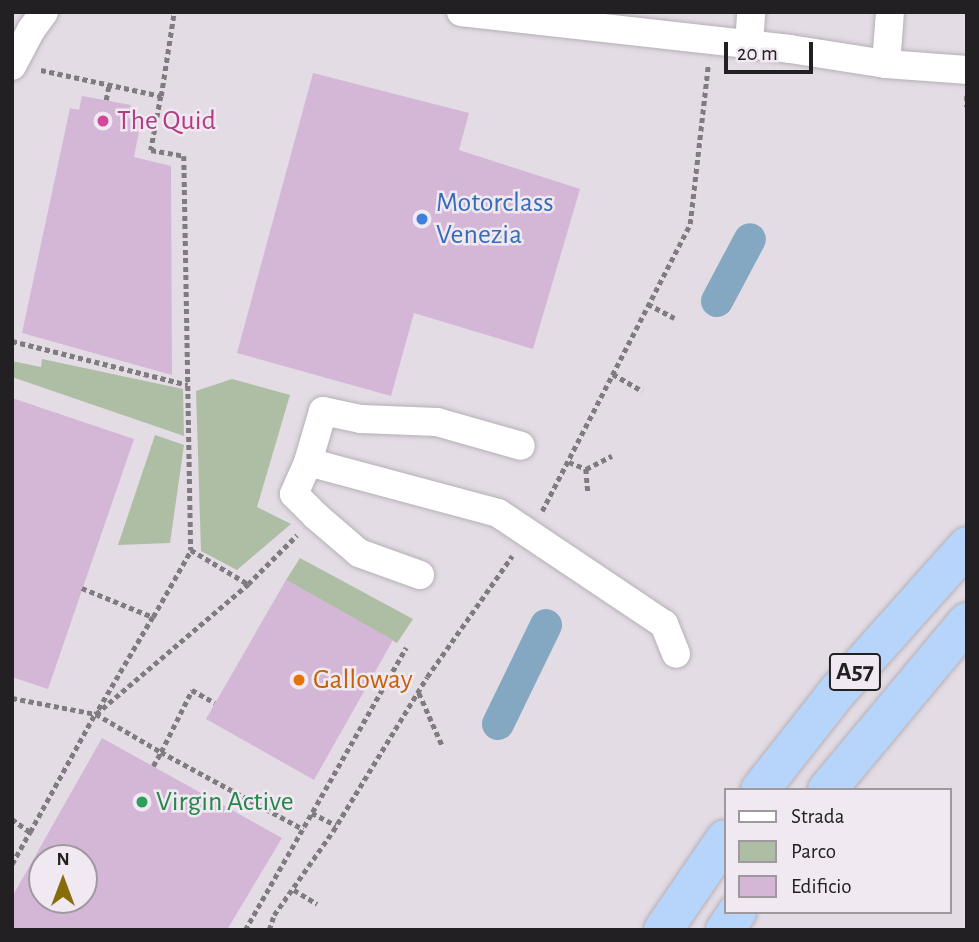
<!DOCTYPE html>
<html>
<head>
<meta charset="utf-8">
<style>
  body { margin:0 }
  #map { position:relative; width:979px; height:942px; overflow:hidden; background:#e3dce4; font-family:"Alegreya Sans",sans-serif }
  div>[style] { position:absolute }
  .green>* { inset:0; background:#aebea5 }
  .canal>* { height:32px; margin:-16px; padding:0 16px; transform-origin:16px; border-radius:16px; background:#85a8c2 }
  .building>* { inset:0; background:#d4b7d6 }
  .path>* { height:4.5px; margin-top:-2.25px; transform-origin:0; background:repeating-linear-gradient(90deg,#807b80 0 5px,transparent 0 8.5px) }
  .roads { filter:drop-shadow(0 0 2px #b6afb7) drop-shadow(0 0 2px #b6afb7) }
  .minor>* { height:28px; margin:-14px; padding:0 14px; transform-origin:14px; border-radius:14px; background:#fff }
  .highway>* { height:38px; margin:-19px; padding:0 19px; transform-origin:19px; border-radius:19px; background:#b7d4fa }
  .dots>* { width:19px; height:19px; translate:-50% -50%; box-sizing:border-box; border:4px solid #f1e9f1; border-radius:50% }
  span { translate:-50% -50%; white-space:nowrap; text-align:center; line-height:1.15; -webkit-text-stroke:5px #f1e9f1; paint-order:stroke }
  .shield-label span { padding:2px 5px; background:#f1e9f1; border:2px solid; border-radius:5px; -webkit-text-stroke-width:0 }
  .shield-label { font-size:26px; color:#232023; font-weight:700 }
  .hotel-label { font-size:28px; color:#b23c85 }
  .left { translate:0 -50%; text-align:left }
  .shop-label { font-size:28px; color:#366cbe }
  .food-label { font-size:28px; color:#c56008 }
  .leisure-label { font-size:28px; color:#27864d }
  .frame { position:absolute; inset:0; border:14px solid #232023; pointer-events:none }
  .legend { position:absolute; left:724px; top:788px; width:228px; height:126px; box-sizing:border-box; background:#f1e9f1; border:2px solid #9f999f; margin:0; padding:9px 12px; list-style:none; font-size:21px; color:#232023 }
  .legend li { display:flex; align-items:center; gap:14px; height:35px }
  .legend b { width:35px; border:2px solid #9f999f }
  .north { position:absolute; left:28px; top:844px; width:70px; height:70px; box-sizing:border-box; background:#f1e9f1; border:2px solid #9f999f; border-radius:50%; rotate:0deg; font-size:19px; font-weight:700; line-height:28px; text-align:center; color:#232023 }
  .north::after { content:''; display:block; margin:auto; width:24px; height:32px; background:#896c0a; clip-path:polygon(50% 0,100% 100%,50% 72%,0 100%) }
  .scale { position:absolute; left:724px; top:42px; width:89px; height:32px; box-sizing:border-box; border:4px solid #232023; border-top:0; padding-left:9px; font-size:21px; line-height:24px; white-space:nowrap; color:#232023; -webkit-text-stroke:5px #f1e9f1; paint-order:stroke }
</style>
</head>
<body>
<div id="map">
  <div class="green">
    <i style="clip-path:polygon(42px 359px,183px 389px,184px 436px,12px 377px,12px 361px,41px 367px)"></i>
    <i style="clip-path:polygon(232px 379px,290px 395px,257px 507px,291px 524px,237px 570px,201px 551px,196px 391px)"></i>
    <i style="clip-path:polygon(155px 435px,184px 445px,170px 543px,118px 545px)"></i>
    <i style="clip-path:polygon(300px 558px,413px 619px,397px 643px,286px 580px)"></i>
  </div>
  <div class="canal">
    <i style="left:717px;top:301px;width:70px;rotate:-62deg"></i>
    <i style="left:498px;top:724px;width:110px;rotate:-64.1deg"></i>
  </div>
  <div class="building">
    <i style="clip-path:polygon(313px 73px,469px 113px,459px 150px,580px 189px,533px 349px,414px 313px,391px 396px,237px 353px)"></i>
    <i style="clip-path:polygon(82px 96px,131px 105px,128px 118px,141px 121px,134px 157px,171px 166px,172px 375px,22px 333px,70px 108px,79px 110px)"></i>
    <i style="clip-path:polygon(12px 398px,134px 439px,48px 689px,12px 677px)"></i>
    <i style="clip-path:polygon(286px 580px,393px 640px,314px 780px,206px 719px)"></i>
    <i style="clip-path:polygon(evenodd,102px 738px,282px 838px,227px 930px,12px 930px,12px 897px,102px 738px,42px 858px,84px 858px,84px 900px,42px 900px,42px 858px)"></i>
  </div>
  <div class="path">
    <i style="left:41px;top:70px;width:123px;rotate:12.2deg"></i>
    <i style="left:161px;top:96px;width:55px;rotate:100.5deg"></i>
    <i style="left:151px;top:150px;width:34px;rotate:10deg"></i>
    <i style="left:184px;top:156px;width:394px;rotate:89deg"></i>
    <i style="left:191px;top:550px;width:66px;rotate:30.8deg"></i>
    <i style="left:248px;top:584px;width:69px;rotate:-45deg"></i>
    <i style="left:161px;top:96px;width:85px;rotate:-81.2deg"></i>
    <i style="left:967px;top:96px;width:11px;rotate:90deg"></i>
    <i style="left:106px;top:100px;width:15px;rotate:-79deg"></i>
    <i style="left:648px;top:304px;width:30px;rotate:28deg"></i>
    <i style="left:12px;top:341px;width:181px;rotate:14deg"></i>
    <i style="left:613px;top:374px;width:34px;rotate:30deg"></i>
    <i style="left:569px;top:462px;width:18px;rotate:22deg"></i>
    <i style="left:586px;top:469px;width:29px;rotate:-27deg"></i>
    <i style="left:586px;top:469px;width:22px;rotate:85deg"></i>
    <i style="left:542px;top:511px;width:323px;rotate:-62.7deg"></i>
    <i style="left:690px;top:224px;width:159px;rotate:-83.5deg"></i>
    <i style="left:82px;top:588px;width:77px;rotate:22.2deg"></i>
    <i style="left:153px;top:617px;width:77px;rotate:-60.4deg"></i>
    <i style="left:153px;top:617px;width:113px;rotate:120.4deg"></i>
    <i style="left:96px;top:714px;width:75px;rotate:30.3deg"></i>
    <i style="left:161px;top:752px;width:69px;rotate:-63.4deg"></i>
    <i style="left:192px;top:690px;width:26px;rotate:29deg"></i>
    <i style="left:419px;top:693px;width:57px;rotate:66.1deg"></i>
    <i style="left:12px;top:698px;width:86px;rotate:10.8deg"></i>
    <i style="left:96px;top:714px;width:200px;rotate:-40.5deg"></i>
    <i style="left:153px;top:766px;width:16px;rotate:-60deg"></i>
    <i style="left:161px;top:752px;width:162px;rotate:28.5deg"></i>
    <i style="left:312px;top:813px;width:27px;rotate:27deg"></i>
    <i style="left:12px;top:819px;width:22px;rotate:36deg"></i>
    <i style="left:30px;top:832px;width:135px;rotate:-61.2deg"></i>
    <i style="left:12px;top:864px;width:37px;rotate:-61deg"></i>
    <i style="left:294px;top:890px;width:27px;rotate:31deg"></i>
    <i style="left:245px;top:930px;width:325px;rotate:-60.3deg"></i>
    <i style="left:269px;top:930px;width:16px;rotate:-72deg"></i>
    <i style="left:274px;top:915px;width:103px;rotate:-54.9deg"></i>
    <i style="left:333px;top:831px;width:180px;rotate:-58.6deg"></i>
    <i style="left:427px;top:677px;width:148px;rotate:-54.9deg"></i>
  </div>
  <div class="roads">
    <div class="minor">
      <i style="left:461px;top:12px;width:331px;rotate:6.4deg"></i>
      <i style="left:790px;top:49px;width:97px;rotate:8.9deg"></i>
      <i style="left:886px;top:64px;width:81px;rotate:4.2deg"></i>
      <i style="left:749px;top:44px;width:32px;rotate:-86deg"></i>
      <i style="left:886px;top:64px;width:52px;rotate:-85.6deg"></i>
      <i style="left:12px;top:66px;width:41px;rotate:-62.2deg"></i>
      <i style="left:31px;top:30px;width:22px;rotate:-54deg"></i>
      <i style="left:308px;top:462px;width:53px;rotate:-73.6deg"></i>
      <i style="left:323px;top:411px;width:39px;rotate:12deg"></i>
      <i style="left:361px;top:419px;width:76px;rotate:2.3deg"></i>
      <i style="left:437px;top:422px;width:87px;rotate:15.9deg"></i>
      <i style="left:420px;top:575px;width:65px;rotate:-160.2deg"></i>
      <i style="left:359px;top:553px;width:57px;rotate:-139.3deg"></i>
      <i style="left:316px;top:516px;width:31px;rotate:-135deg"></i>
      <i style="left:294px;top:494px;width:35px;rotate:-66deg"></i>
      <i style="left:308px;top:462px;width:197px;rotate:15deg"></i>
      <i style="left:498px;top:513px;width:200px;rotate:33.8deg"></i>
      <i style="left:664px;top:624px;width:32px;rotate:68deg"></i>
    </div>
    <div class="highway">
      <i style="left:760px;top:790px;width:126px;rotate:-51.8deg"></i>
      <i style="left:838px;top:691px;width:194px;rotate:-48.3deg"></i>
      <i style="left:827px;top:790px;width:219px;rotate:-50.2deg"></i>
      <i style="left:663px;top:930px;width:110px;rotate:-55.7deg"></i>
      <i style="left:725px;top:930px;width:22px;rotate:-56deg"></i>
    </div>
  </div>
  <div class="dots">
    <i style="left:103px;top:121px;background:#d1479c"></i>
    <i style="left:422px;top:219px;background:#3f7fe0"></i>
    <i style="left:299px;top:680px;background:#e8710a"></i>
    <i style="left:142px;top:802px;background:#2e9e5b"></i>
  </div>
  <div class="shield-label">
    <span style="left:855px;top:672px">A57</span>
  </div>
  <div class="hotel-label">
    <span class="left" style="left:117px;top:121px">The Quid</span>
  </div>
  <div class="shop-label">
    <span class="left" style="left:436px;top:219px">Motorclass<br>Venezia</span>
  </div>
  <div class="food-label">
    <span class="left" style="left:313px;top:680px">Galloway</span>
  </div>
  <div class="leisure-label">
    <span class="left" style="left:156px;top:802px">Virgin Active</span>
  </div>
  <div class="frame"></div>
  <ul class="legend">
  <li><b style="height:9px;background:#fff"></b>Strada</li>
  <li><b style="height:19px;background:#aebea5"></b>Parco</li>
  <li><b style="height:19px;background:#d4b7d6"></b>Edificio</li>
  </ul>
  <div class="north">N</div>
  <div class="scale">20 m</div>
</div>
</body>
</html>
